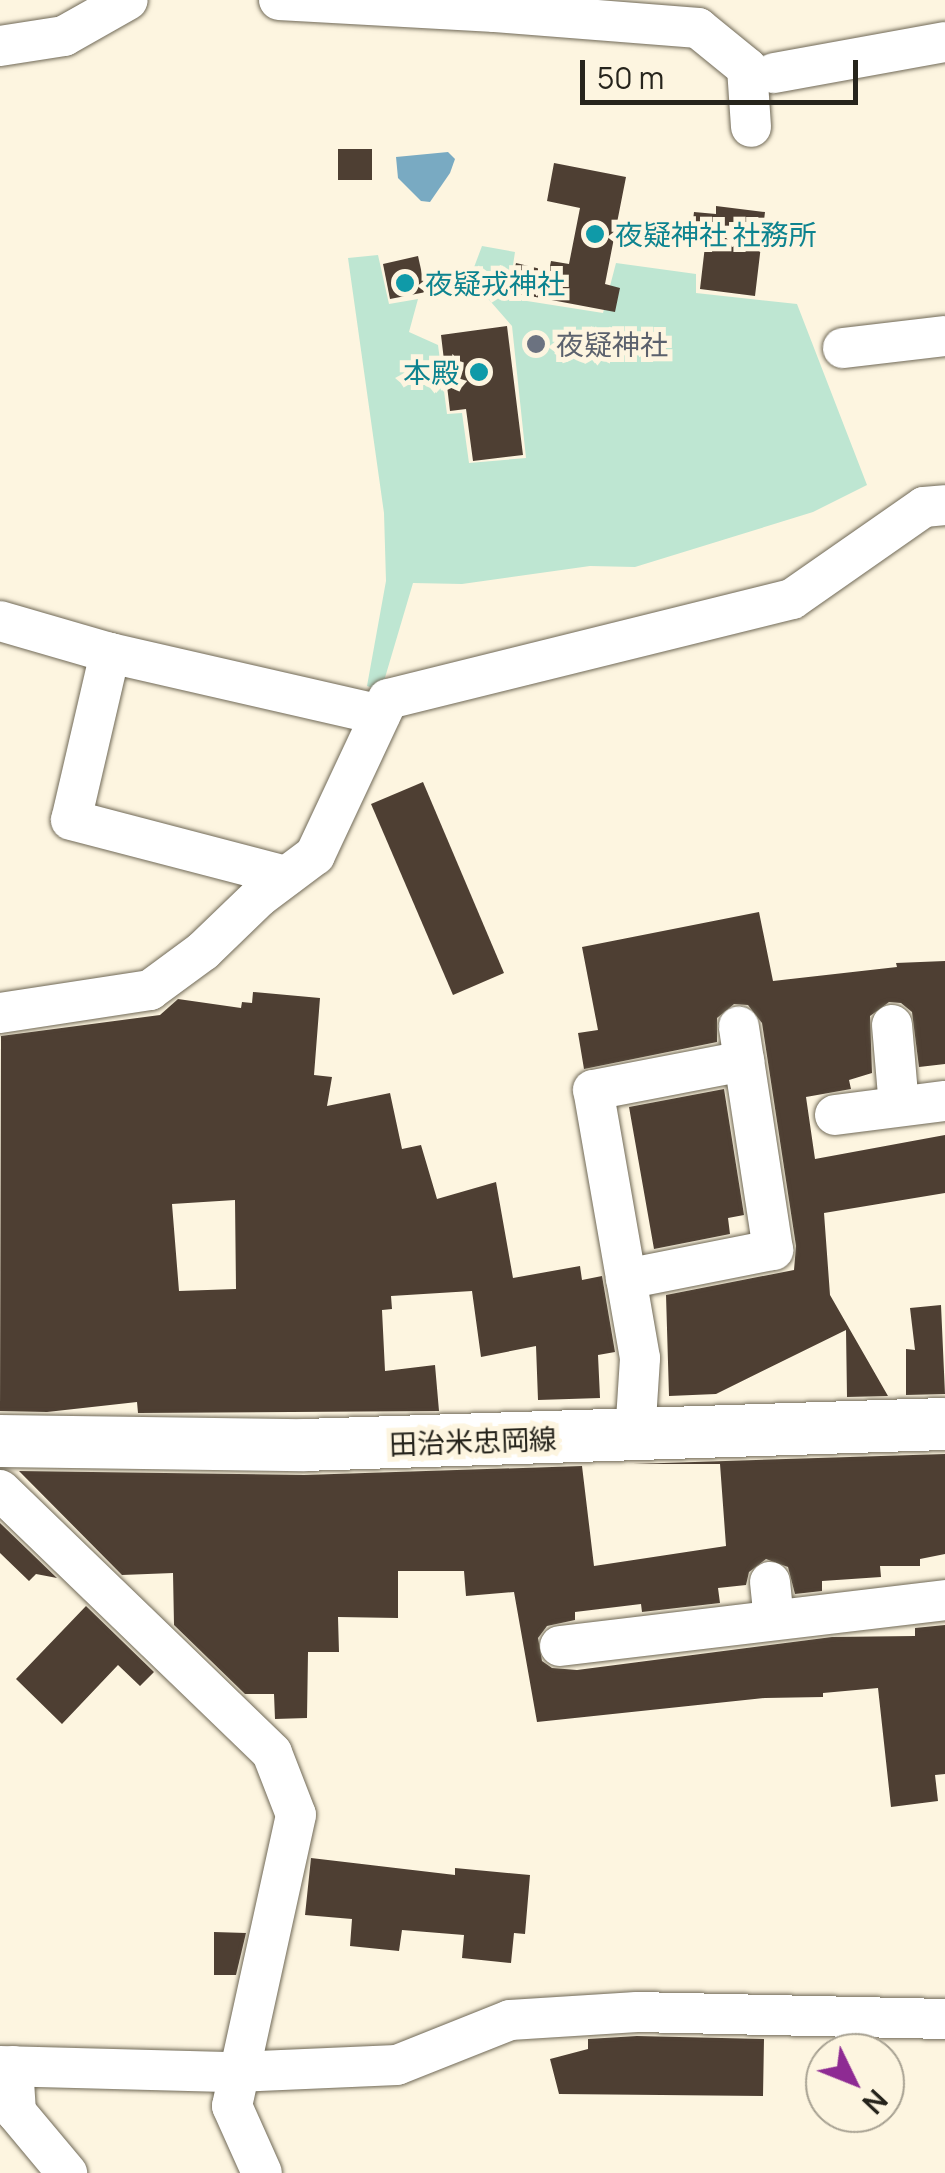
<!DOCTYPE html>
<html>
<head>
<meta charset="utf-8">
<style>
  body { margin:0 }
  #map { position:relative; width:945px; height:2173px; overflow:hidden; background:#fdf5e0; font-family:Manrope,"Noto Sans JP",sans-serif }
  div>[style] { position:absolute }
  .green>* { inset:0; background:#bee6d2 }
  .water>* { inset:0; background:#79aac2 }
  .building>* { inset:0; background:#4e3f33 }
  .roads { filter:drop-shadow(0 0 2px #706957) drop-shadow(0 0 2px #706957) }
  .minor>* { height:40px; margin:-20px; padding:0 20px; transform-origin:20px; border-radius:20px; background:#fff }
  .major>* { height:52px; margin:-26px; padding:0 26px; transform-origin:26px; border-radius:26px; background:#fff }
  .dots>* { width:28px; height:28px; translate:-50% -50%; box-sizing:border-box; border:5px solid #fdf5e0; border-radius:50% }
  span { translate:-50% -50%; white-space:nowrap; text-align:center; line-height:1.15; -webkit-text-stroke:10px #fdf5e0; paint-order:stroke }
  .culture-label { font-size:28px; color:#0d838f }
  .left { translate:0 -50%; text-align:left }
  .right { translate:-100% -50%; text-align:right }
  .worship-label { font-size:28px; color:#5b616d }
  .street-label { font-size:28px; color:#26241c }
  .north { position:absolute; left:805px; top:2033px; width:100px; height:100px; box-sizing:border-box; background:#fdf5e0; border:2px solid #a7a192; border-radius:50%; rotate:133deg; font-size:28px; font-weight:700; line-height:40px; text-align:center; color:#26241c }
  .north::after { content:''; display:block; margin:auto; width:35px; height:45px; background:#8e2b93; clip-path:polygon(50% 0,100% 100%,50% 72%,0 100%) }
  .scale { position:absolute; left:580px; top:60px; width:278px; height:45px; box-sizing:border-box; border:5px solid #26241c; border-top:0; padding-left:12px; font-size:30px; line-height:35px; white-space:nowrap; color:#26241c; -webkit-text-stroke:8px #fdf5e0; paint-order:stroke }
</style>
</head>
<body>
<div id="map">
  <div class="green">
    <i style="clip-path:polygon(482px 246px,515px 252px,508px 298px,603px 313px,616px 263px,696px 274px,696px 293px,797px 304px,867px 485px,813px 512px,635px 567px,590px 566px,462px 584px,413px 583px,384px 681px,375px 689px,367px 686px,386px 581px,384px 513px,348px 258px,378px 255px,389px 304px,418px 299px,409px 332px,438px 345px,447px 414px,462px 413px,469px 463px,526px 458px,512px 326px,470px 278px)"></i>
  </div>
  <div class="water">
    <i style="clip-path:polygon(448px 152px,455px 159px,450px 173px,430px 202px,421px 201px,398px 178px,396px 157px)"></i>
  </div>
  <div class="building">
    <i style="clip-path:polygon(338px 149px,372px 149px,372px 180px,338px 180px)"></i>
    <i style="clip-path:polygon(554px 163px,626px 177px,605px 284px,620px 288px,615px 312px,509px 292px,516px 263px,549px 271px,551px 261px,569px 264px,580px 208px,547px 201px)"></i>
    <i style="clip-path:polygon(716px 206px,765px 212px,755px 296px,700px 289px,705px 246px,690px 244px,694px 212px,716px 214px)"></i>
    <i style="clip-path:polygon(418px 256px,426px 292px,390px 299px,383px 264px)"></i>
    <i style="clip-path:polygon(507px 326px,523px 455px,473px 461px,466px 409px,450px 411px,441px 335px)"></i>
    <i style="clip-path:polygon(423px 782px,504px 973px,453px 995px,371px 804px)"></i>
    <i style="clip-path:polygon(759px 912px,773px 981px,897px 967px,896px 963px,945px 961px,945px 1064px,919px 1067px,912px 1012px,901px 1003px,889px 1002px,870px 1016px,872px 1073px,849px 1080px,851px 1089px,806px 1097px,815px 1159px,945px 1135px,945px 1193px,824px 1213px,830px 1295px,888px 1396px,847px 1397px,846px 1330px,716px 1394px,669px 1396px,666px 1295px,794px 1270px,796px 1246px,762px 1023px,748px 1005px,734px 1004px,717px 1018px,717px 1042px,584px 1069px,578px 1033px,598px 1030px,582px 947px)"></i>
    <i style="clip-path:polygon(evenodd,253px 992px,320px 998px,314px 1075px,332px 1077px,327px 1106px,390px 1093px,402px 1149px,421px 1145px,437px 1199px,496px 1182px,513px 1278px,580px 1266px,582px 1280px,602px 1276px,615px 1352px,598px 1355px,600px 1398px,538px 1400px,536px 1346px,481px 1357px,472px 1291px,391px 1296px,392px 1309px,382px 1310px,385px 1371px,435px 1365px,439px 1411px,138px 1413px,137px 1402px,47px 1412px,0 1411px,1px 1036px,160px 1015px,178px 999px,241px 1008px,242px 1002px,252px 1003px,253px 992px,235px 1200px,236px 1289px,179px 1291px,172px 1204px,235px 1200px)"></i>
    <i style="clip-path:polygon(724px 1089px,744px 1215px,728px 1218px,730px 1234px,654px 1249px,629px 1107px)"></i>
    <i style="clip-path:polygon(941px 1305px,945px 1394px,906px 1395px,906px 1349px,915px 1350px,910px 1308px)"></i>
    <i style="clip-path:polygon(945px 1454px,945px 1554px,920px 1559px,920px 1566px,880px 1566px,881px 1577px,822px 1581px,822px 1591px,795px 1594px,788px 1567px,766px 1559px,749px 1572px,746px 1585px,718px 1588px,720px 1603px,642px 1612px,641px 1604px,575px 1612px,575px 1620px,547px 1626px,538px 1638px,542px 1661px,552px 1668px,577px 1670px,832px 1637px,915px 1636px,915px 1628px,945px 1625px,945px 1774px,935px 1775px,938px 1801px,891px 1807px,878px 1688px,823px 1693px,823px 1697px,765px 1698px,537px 1722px,514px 1592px,466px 1596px,464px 1571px,398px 1571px,398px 1618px,338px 1617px,339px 1652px,308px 1652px,307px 1718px,275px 1719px,274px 1694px,245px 1694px,174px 1625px,173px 1573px,122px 1575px,19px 1471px,304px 1475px,582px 1466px,594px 1566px,726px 1546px,720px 1464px,633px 1464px)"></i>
    <i style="clip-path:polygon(0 1523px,57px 1578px,36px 1574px,29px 1581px,0 1553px)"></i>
    <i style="clip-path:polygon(86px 1606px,154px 1672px,140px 1686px,118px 1665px,62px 1724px,16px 1679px)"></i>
    <i style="clip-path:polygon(311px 1858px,455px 1875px,455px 1868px,530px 1875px,525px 1934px,514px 1933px,511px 1963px,462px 1958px,464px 1935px,402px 1930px,399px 1951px,350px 1946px,352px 1919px,305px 1915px)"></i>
    <i style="clip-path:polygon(214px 1932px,246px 1933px,236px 1975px,214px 1975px)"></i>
    <i style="clip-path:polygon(637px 2036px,764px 2039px,763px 2096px,559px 2094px,550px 2059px,588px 2049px,588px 2039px)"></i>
  </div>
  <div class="roads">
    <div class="minor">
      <i style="left:279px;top:0;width:216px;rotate:3.2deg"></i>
      <i style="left:495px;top:12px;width:12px;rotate:-85deg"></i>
      <i style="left:495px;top:12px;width:204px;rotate:4.5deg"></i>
      <i style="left:698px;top:28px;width:63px;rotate:39.2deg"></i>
      <i style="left:747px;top:68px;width:59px;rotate:86.1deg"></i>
      <i style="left:0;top:46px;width:65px;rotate:-8.9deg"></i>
      <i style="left:64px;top:36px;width:73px;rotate:-29.4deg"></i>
      <i style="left:774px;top:73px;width:174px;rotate:-10.3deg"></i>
      <i style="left:843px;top:348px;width:103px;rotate:-6.7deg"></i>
      <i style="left:0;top:621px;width:115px;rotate:16.2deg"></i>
      <i style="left:110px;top:653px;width:277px;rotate:12.9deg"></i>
      <i style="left:110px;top:653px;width:171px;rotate:103.1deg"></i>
      <i style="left:71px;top:820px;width:222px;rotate:14.6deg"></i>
      <i style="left:0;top:1013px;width:152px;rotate:-8.7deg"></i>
      <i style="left:150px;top:990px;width:66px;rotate:-36.3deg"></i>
      <i style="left:203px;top:951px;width:78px;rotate:-44deg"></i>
      <i style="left:259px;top:897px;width:70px;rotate:-36.9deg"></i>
      <i style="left:315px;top:855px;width:172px;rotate:-64.9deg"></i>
      <i style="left:388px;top:699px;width:416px;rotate:-13.9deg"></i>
      <i style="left:792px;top:599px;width:161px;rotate:-34.9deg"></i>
      <i style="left:924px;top:507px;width:21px;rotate:-5deg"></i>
      <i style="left:892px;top:1025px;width:81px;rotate:85.1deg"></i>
      <i style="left:835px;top:1115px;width:111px;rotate:-7.3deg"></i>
      <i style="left:626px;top:1279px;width:150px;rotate:-11.2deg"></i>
      <i style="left:773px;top:1250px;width:226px;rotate:-98.7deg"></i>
      <i style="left:635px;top:1436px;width:78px;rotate:-86.3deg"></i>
      <i style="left:640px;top:1358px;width:272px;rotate:-99.9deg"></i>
      <i style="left:593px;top:1090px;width:154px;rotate:-10.9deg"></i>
      <i style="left:0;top:1490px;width:378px;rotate:44deg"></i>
      <i style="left:272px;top:1753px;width:66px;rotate:68.8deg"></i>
      <i style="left:296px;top:1815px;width:298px;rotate:102.4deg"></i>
      <i style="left:232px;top:2106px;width:73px;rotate:65.9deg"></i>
      <i style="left:770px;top:1582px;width:36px;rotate:84deg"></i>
      <i style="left:560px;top:1646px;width:388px;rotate:-6.8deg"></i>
      <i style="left:0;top:2066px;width:236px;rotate:1.5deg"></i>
      <i style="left:236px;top:2072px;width:161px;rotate:-2.5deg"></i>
      <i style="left:397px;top:2065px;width:122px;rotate:-21.7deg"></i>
      <i style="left:510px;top:2020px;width:127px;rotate:-3.6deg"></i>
      <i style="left:637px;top:2012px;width:308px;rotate:1.3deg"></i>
      <i style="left:13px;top:2066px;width:46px;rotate:86.3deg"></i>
      <i style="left:16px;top:2112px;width:80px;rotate:50.1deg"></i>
    </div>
    <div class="major">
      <i style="left:0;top:1441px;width:304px;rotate:0.8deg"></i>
      <i style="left:304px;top:1445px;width:641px;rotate:-1.88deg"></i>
    </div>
  </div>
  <div class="dots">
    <i style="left:595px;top:234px;background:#0f9aa8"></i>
    <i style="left:405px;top:283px;background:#0f9aa8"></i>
    <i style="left:536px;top:344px;background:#6b7280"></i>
    <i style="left:479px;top:372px;background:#0f9aa8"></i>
  </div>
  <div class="culture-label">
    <span class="left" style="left:615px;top:234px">夜疑神社 社務所</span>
    <span class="left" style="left:425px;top:283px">夜疑戎神社</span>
    <span class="right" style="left:459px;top:372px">本殿</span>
  </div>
  <div class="worship-label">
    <span class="left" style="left:556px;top:344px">夜疑神社</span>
  </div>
  <div class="street-label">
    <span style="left:473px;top:1441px;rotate:-2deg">田治米忠岡線</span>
  </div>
  <div class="north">N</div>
  <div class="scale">50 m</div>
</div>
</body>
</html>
